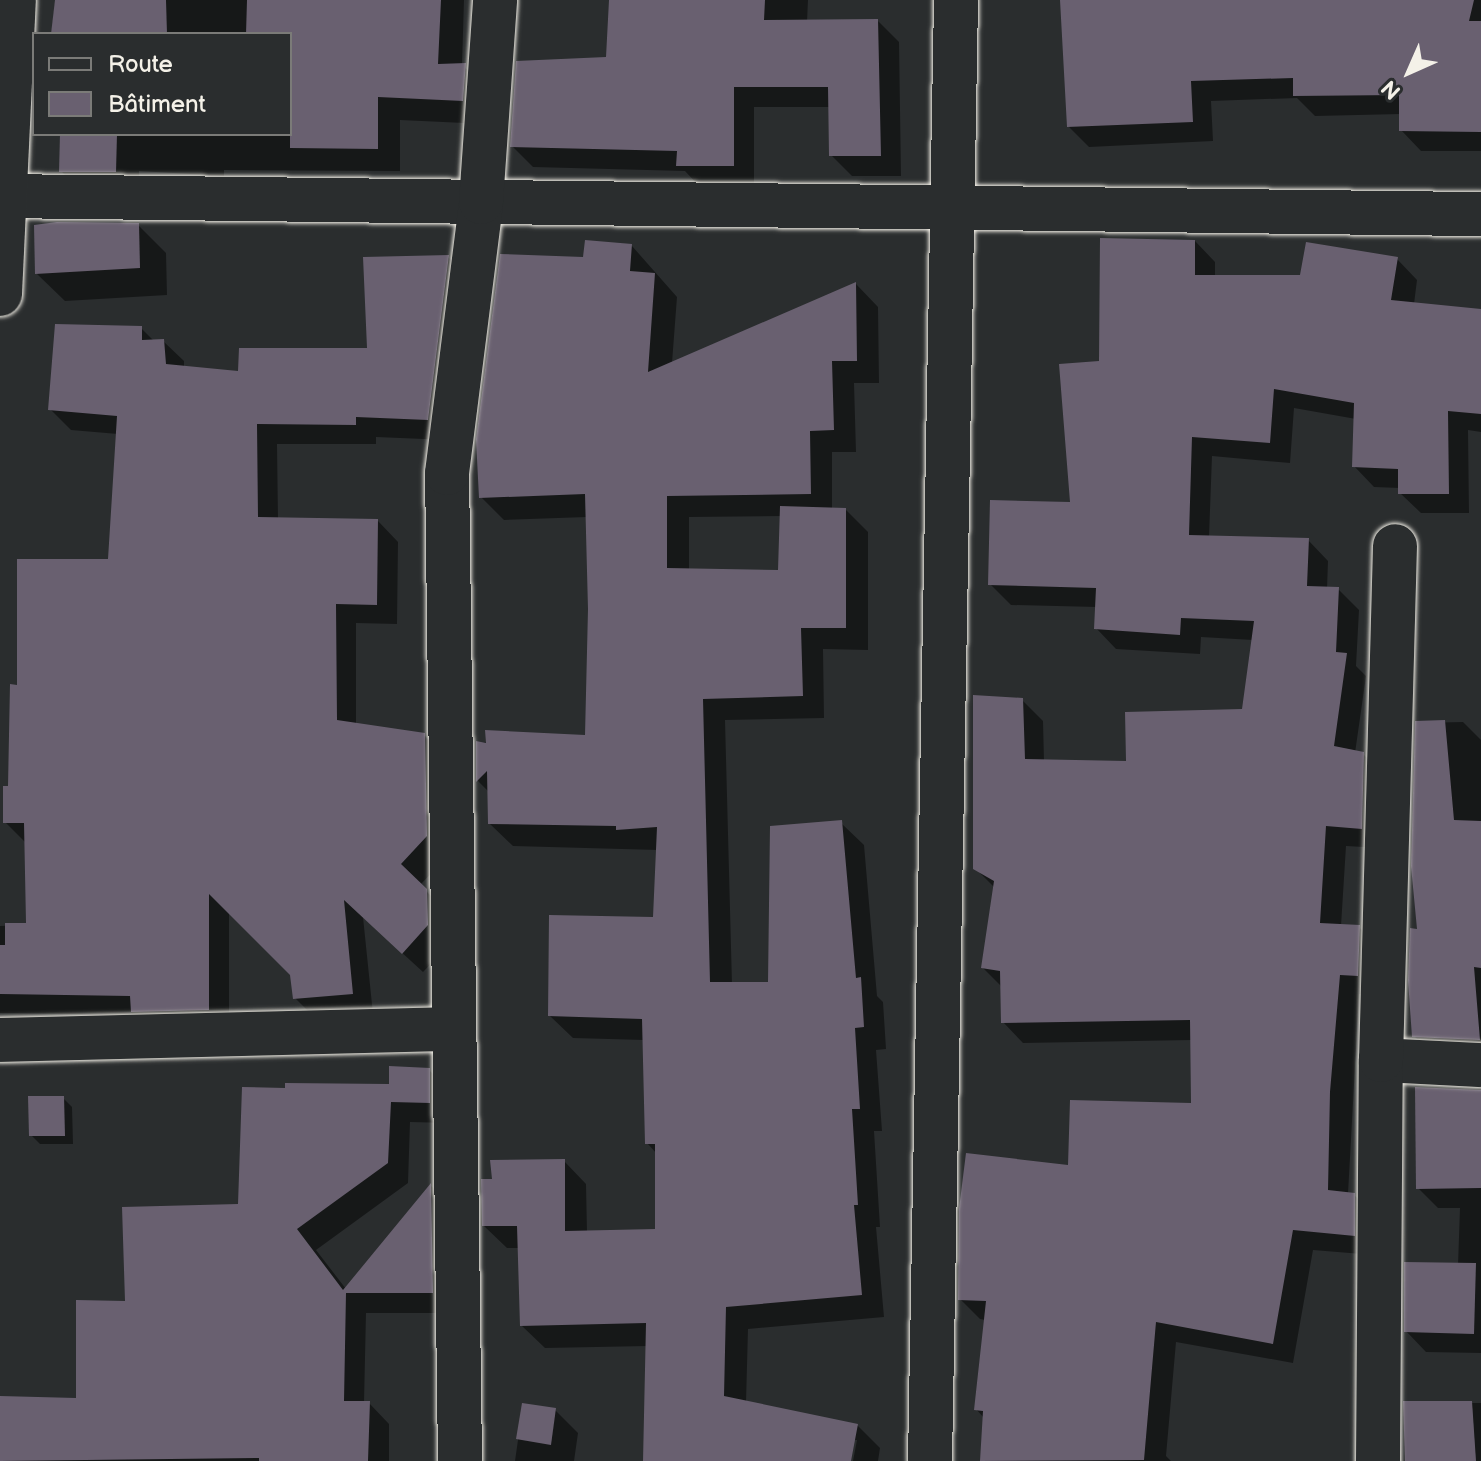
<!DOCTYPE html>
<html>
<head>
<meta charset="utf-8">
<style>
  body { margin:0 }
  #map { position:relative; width:1481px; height:1461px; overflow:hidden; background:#2a2d2e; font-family:"Balsamiq Sans",sans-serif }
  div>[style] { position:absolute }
  .shadow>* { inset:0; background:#0007 }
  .building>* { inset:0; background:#696070 }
  .roads { filter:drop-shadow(0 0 2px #f4f1e8) drop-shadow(0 0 2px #f4f1e8) }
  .minor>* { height:44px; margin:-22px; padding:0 22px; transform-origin:22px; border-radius:22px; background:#2a2d2e }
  span { translate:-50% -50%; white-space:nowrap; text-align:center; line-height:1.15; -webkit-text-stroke:8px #2a2d2e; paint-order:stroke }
  .legend { position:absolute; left:32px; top:32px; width:260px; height:104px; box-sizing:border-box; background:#2a2d2e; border:2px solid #7b7b78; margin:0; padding:10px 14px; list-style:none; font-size:24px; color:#f4f1e8 }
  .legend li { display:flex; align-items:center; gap:16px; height:40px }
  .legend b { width:40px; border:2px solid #7b7b78 }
  .north { position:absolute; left:1369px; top:32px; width:80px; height:80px; -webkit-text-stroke:6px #2a2d2e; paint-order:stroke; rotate:225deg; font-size:22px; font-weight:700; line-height:32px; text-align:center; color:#f4f1e8 }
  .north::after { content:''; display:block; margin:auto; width:28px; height:36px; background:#f4f1e8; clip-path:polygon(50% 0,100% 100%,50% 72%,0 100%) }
</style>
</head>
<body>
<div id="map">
  <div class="shadow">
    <i style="clip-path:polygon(57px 0,464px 0,462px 65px,488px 88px,486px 124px,400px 120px,400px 171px,224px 170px,224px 176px,139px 171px,139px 195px,84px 194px,61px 171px,63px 134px,290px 134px,290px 34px,53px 34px)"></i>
    <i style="clip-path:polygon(611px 0,808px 0,807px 22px,878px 21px,899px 42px,901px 176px,852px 176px,831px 155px,830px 107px,754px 107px,754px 187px,699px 186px,685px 171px,533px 167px,512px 146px,608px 59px)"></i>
    <i style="clip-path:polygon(1124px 0,1481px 0,1481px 151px,1421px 151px,1401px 130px,1401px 114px,1315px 116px,1297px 98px,1211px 101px,1213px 141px,1089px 147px,1068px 126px)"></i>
    <i style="clip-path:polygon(138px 225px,166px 253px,167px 295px,65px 301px,37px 274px)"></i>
    <i style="clip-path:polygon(1195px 241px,1215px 262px,1215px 277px,1302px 277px,1397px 259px,1417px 280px,1414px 304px,1481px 311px,1481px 432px,1468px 430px,1469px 513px,1421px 513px,1400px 493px,1400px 488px,1374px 487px,1354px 466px,1356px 419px,1294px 408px,1290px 463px,1212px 456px,1209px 537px,1308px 540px,1328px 561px,1327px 589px,1338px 589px,1359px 610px,1356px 666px,1366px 676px,1355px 753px,1363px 754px,1384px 775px,1382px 848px,1346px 846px,1341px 926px,1359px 927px,1379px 948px,1378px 996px,1359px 994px,1348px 1194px,1354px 1195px,1375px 1215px,1374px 1255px,1313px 1250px,1293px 1363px,1176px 1342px,1166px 1456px,1171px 1461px,982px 1461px,984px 1418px,976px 1409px,986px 1320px,980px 1319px,960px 1299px,1070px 1167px,1193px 1105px,1192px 1040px,1023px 1043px,1003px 1022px,1002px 987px,983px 968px,995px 888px,975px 868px,1022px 700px,1043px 721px,1044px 761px,1128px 763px,1244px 711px,1253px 640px,1201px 637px,1200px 654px,1116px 649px,1096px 628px,1097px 607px,1011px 605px,990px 584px,1072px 504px,1101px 363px)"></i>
    <i style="clip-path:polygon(evenodd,632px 246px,677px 297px,672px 363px,856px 284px,878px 307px,879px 383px,854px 383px,856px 452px,832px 452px,832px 509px,846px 510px,868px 532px,868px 650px,823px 649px,824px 718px,725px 720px,732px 984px,769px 984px,841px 823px,864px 845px,877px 996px,883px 1002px,886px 1049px,876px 1050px,882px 1131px,874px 1131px,880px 1227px,876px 1227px,884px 1317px,748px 1329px,746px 1403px,858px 1426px,880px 1448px,878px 1461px,853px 1461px,857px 1440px,853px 1440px,849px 1461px,668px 1461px,648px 1346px,545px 1348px,522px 1326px,520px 1248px,507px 1248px,484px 1226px,494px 1181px,564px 1161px,586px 1184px,587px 1232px,657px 1231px,657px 1154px,647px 1143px,644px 1040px,573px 1038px,550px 1016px,655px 919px,658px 850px,513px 846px,490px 824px,489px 792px,478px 781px,478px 743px,587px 738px,590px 609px,587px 517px,504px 520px,481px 497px,585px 259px,632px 246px,782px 516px,780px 572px,689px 570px,689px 517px,782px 516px)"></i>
    <i style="clip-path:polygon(448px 257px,469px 277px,448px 440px,376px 437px,376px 444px,277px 444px,278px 519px,378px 521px,398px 542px,397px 624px,356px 623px,356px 725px,424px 735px,445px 756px,447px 857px,420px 885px,447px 912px,448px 946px,423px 972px,363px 917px,373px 1014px,316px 1019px,295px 998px,292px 974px,229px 910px,229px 1030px,138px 1015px,0 1013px,0 926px,28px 925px,26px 843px,5px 822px,19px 687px,110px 561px,118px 434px,71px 430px,50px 409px,141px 328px,154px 341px,163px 341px,184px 361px,184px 368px,240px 373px,369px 350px)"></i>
    <i style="clip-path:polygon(1463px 722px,1481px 740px,1481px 1059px,1435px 1056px,1414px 1036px,1420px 931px,1417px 723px)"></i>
    <i style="clip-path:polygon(429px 1070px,449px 1090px,450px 1123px,410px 1122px,408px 1183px,316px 1250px,346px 1289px,431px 1186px,451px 1205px,452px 1313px,366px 1313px,364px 1403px,369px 1403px,389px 1424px,389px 1461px,0 1461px,0 1398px,78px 1400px,127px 1303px,240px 1206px,287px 1090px,391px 1086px)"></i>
    <i style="clip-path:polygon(1481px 1091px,1481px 1353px,1426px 1352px,1406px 1331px,1458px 1265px,1460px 1208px,1438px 1208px,1418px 1188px)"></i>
    <i style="clip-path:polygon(63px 1098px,72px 1107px,73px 1144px,40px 1144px,31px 1135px)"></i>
    <i style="clip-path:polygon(1405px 1403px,1481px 1403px,1481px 1461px,1407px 1461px)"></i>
    <i style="clip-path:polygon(523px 1405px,555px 1410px,578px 1433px,574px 1461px,515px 1461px)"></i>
  </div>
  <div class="building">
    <i style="clip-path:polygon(55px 0,166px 0,167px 34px,51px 34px)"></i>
    <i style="clip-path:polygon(247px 0,441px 0,438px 64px,466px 63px,463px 101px,378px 97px,378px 149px,290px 148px,290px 34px,246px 34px)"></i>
    <i style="clip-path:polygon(609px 0,765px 0,764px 20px,878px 19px,881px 156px,829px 156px,828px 87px,734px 87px,734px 166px,676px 166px,677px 151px,510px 147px,516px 61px,606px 57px)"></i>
    <i style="clip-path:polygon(1060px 0,1474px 0,1469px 21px,1481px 21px,1481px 132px,1399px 131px,1399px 95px,1293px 96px,1293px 78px,1191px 81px,1193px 122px,1067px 127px)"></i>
    <i style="clip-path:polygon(60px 134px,117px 134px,116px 172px,59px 172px)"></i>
    <i style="clip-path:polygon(57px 222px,139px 223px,140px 268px,35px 274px,34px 225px)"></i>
    <i style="clip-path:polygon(1100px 238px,1195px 240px,1195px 275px,1300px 275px,1306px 242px,1398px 257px,1391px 300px,1481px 309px,1481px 414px,1448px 411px,1449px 494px,1398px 494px,1398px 469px,1352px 467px,1354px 403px,1274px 389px,1270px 443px,1192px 437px,1189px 535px,1309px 538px,1307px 586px,1339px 587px,1336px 652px,1347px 653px,1334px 746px,1364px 752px,1362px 829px,1326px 826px,1320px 923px,1360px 925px,1358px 976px,1340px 975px,1330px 1092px,1328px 1190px,1355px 1193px,1355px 1236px,1293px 1230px,1273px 1344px,1156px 1322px,1144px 1460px,980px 1461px,983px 1411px,974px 1410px,986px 1301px,958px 1300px,959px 1209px,966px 1153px,1068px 1165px,1070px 1100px,1191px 1103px,1190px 1020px,1001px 1023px,1000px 971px,981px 968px,994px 881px,973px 869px,973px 695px,1023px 698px,1025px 759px,1126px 761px,1125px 712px,1242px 709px,1254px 621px,1181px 618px,1180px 635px,1094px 629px,1096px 588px,988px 585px,990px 500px,1070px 502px,1059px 364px,1099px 361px)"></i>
    <i style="clip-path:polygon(585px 240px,632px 244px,630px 271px,655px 273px,648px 372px,856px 282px,857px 361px,832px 361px,834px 430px,810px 431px,811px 494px,667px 496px,667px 568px,778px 570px,780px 506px,846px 508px,846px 628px,801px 628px,803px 696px,703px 699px,710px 982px,768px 982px,770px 826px,842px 820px,856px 978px,861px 977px,864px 1027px,855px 1028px,860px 1109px,852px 1109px,858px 1205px,854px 1205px,862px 1295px,726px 1307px,724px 1396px,858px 1424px,851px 1461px,643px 1461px,646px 1323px,520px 1326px,517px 1226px,482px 1226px,481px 1179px,492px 1179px,490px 1160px,565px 1159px,565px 1231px,655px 1229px,655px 1144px,645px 1144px,642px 1019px,548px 1016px,549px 915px,653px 917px,657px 827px,616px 830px,616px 826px,488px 824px,487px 771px,476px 782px,476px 741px,486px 743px,485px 730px,585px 735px,588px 609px,585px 494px,479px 498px,476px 439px,500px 254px,583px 257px)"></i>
    <i style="clip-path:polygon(449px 255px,428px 420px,356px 417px,356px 425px,257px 424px,258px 517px,378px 519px,377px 605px,336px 604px,337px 720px,425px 733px,427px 836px,401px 864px,427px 889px,428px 925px,402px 954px,344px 900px,353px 994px,293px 999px,290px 975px,209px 894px,209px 1010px,131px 1012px,130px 996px,0 994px,0 945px,5px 945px,5px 923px,26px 923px,24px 823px,3px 823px,3px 786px,8px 786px,10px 684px,17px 685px,17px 559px,108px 559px,117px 416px,48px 410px,55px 324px,142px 326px,142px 340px,164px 339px,166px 364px,238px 371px,239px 348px,367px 348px,363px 257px)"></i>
    <i style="clip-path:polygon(1445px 720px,1454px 820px,1481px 821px,1481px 968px,1474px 967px,1480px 1040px,1412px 1037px,1408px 980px,1410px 928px,1417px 929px,1411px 866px,1415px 721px)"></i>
    <i style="clip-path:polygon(389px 1066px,430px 1068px,430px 1103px,391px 1102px,388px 1163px,297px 1229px,343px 1290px,431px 1183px,433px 1293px,346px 1293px,344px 1401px,370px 1401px,368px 1461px,259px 1461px,259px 1458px,0 1461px,0 1396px,76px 1398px,76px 1300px,125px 1301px,122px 1207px,238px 1204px,242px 1087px,285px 1088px,285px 1083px,389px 1084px)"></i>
    <i style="clip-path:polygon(1415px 1087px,1481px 1090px,1481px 1188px,1416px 1189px)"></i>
    <i style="clip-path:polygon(28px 1096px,64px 1096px,65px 1136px,29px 1136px)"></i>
    <i style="clip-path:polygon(1404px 1262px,1476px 1263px,1474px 1334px,1404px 1332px)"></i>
    <i style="clip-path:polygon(1403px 1401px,1472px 1401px,1476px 1461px,1405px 1461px)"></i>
    <i style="clip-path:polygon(522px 1403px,556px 1408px,551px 1445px,516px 1439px)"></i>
  </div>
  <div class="roads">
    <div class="minor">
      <i style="left:0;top:196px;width:1481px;rotate:0.7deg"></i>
      <i style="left:0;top:294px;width:294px;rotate:-87.3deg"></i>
      <i style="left:0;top:1040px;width:454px;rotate:-1.4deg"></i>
      <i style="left:1381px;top:1060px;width:100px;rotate:2.9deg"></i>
      <i style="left:460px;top:1461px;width:988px;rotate:-90.75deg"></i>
      <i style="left:447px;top:473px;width:273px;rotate:-82.8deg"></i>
      <i style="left:481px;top:202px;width:202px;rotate:-86deg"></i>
      <i style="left:930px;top:1461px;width:1461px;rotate:-88.98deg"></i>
      <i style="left:1378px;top:1461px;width:401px;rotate:-89.6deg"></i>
      <i style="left:1381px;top:1060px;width:514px;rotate:-88.44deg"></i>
    </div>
  </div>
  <ul class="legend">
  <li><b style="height:10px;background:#2a2d2e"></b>Route</li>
  <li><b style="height:22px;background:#696070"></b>Bâtiment</li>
  </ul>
  <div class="north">N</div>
</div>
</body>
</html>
